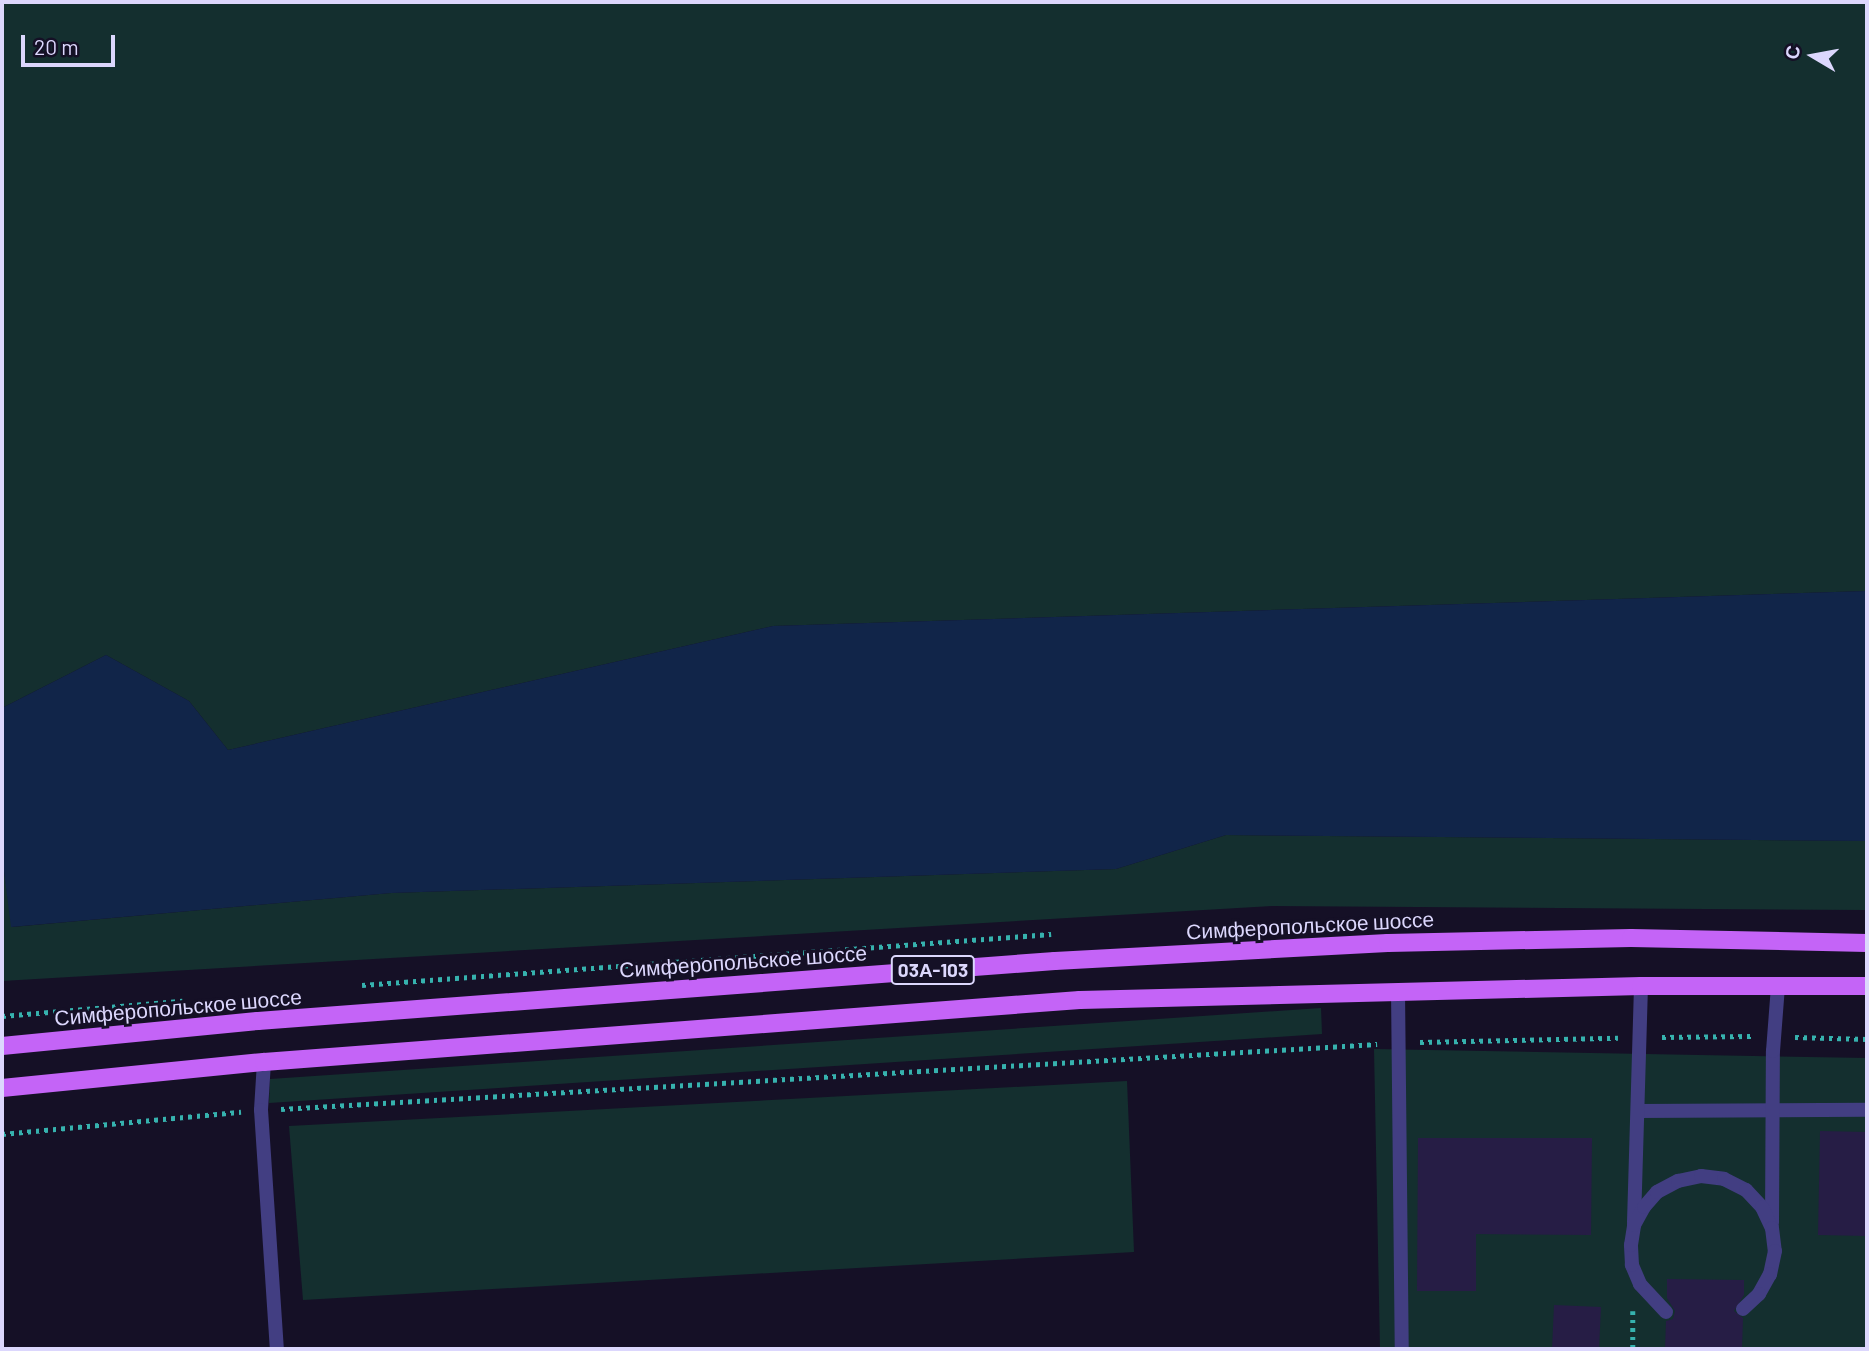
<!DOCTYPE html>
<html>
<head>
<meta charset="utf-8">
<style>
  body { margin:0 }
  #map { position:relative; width:1869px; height:1351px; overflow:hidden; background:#151026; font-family:Barlow,sans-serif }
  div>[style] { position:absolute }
  .green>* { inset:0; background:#142f2f }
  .water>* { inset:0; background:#112549 }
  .building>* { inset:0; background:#261d45 }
  .path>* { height:4.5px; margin-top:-2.25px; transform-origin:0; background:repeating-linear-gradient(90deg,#36b2ae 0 3.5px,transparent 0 8.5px) }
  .service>* { height:14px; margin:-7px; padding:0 7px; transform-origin:7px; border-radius:7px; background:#423e82 }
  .primary>* { height:18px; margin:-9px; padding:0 9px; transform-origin:9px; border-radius:9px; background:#c464f7 }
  span { translate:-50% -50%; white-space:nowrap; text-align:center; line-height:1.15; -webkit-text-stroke:6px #151026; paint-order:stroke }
  .shield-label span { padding:2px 5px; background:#151026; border:2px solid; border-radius:5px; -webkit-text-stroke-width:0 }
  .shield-label { font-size:19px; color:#dcd7fd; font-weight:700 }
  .street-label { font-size:21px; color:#dcd7fd }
  .frame { position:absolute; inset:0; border:4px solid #dcd7fd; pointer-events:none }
  .north { position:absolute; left:1778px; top:21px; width:70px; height:70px; -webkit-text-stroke:5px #151026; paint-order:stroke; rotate:280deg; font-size:19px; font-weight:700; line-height:28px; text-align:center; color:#dcd7fd }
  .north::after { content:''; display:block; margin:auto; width:24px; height:32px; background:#dcd7fd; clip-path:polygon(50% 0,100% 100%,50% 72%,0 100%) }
  .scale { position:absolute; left:21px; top:35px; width:94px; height:32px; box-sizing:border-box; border:4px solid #dcd7fd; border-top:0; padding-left:9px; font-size:21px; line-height:24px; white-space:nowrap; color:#dcd7fd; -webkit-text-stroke:5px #151026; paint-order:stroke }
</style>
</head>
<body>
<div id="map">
  <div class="green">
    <i style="clip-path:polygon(2px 2px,1867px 2px,1867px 591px,773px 626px,228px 750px,189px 701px,106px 655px,2px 708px)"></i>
    <i style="clip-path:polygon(1226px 835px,1867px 841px,1867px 910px,1272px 906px,2px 981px,2px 856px,12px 927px,391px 893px,1116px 869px)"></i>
    <i style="clip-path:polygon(1321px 1008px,1322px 1034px,269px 1103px,270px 1079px)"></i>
    <i style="clip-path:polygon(1374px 1049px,1867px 1058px,1867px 1349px,1380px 1349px)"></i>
    <i style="clip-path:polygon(1127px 1081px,1134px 1252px,303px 1300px,289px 1126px)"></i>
  </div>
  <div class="water">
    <i style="clip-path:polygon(1867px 591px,1867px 841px,1226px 835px,1116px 869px,391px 893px,11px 927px,2px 856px,2px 708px,106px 655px,189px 701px,228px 750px,773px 626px)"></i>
  </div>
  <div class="building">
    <i style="clip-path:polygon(1820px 1131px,1867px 1132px,1867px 1236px,1818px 1235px)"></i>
    <i style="clip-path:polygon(1418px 1138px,1592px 1138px,1591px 1235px,1476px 1234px,1476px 1291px,1417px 1291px)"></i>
    <i style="clip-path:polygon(1667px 1279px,1744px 1280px,1744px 1295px,1734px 1311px,1743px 1318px,1742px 1349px,1665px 1349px,1666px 1321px,1673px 1319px,1675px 1311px,1667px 1298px)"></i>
    <i style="clip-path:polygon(1554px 1305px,1601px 1307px,1599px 1349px,1552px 1349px)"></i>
  </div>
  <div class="path">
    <i style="left:362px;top:985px;width:691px;rotate:-4.23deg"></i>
    <i style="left:2px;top:1016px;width:181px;rotate:-4.8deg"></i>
    <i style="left:1662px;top:1037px;width:89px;rotate:-0.6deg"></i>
    <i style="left:1795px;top:1037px;width:72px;rotate:1.6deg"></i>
    <i style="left:1420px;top:1042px;width:198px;rotate:-1.2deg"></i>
    <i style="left:281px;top:1109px;width:1098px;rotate:-3.39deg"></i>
    <i style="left:2px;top:1134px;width:240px;rotate:-5.3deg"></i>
    <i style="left:1633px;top:1311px;width:38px;rotate:90deg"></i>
  </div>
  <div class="service">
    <i style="left:1398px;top:991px;width:358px;rotate:89.4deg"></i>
    <i style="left:264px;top:1062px;width:48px;rotate:93.6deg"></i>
    <i style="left:261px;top:1110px;width:240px;rotate:86.2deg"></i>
    <i style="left:1638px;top:1111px;width:229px;rotate:-0.3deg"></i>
    <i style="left:1634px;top:1222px;width:236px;rotate:-88.3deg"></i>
    <i style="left:1772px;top:1223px;width:172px;rotate:-89.7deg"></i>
    <i style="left:1773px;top:1051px;width:65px;rotate:-85.6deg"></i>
    <i style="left:1666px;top:1312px;width:38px;rotate:-133deg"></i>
    <i style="left:1640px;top:1284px;width:21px;rotate:-113deg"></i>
    <i style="left:1632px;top:1265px;width:20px;rotate:-93deg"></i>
    <i style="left:1631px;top:1245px;width:20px;rotate:-81deg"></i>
    <i style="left:1634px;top:1225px;width:21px;rotate:-61deg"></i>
    <i style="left:1644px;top:1207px;width:20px;rotate:-49deg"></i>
    <i style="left:1657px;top:1192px;width:24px;rotate:-28deg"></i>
    <i style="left:1678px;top:1181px;width:24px;rotate:-12deg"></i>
    <i style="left:1701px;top:1176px;width:23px;rotate:7deg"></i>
    <i style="left:1724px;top:1179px;width:25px;rotate:27deg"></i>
    <i style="left:1746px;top:1190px;width:23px;rotate:47deg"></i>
    <i style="left:1762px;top:1207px;width:23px;rotate:65deg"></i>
    <i style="left:1772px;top:1228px;width:23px;rotate:83deg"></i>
    <i style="left:1775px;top:1251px;width:24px;rotate:102deg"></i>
    <i style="left:1770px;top:1274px;width:23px;rotate:119deg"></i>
    <i style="left:1759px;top:1294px;width:22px;rotate:137deg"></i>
  </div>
  <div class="primary">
    <i style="left:2px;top:1046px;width:257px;rotate:-5.6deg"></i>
    <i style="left:258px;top:1021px;width:799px;rotate:-4.31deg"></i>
    <i style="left:1055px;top:961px;width:333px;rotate:-3.1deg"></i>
    <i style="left:1388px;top:943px;width:243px;rotate:-1.2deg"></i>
    <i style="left:1631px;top:938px;width:236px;rotate:1.2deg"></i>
    <i style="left:2px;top:1088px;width:263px;rotate:-5.7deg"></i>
    <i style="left:264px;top:1062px;width:818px;rotate:-4.35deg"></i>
    <i style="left:1080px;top:1000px;width:561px;rotate:-1.43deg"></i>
    <i style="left:1641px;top:986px;width:226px"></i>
  </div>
  <div class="shield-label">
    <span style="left:933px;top:970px">03А-103</span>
  </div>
  <div class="street-label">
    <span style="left:1310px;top:925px;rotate:-3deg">Симферопольское шоссе</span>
    <span style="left:743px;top:961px;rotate:-4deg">Симферопольское шоссе</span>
    <span style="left:178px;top:1007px;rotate:-5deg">Симферопольское шоссе</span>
  </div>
  <div class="frame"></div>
  <div class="north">С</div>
  <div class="scale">20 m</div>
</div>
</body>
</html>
